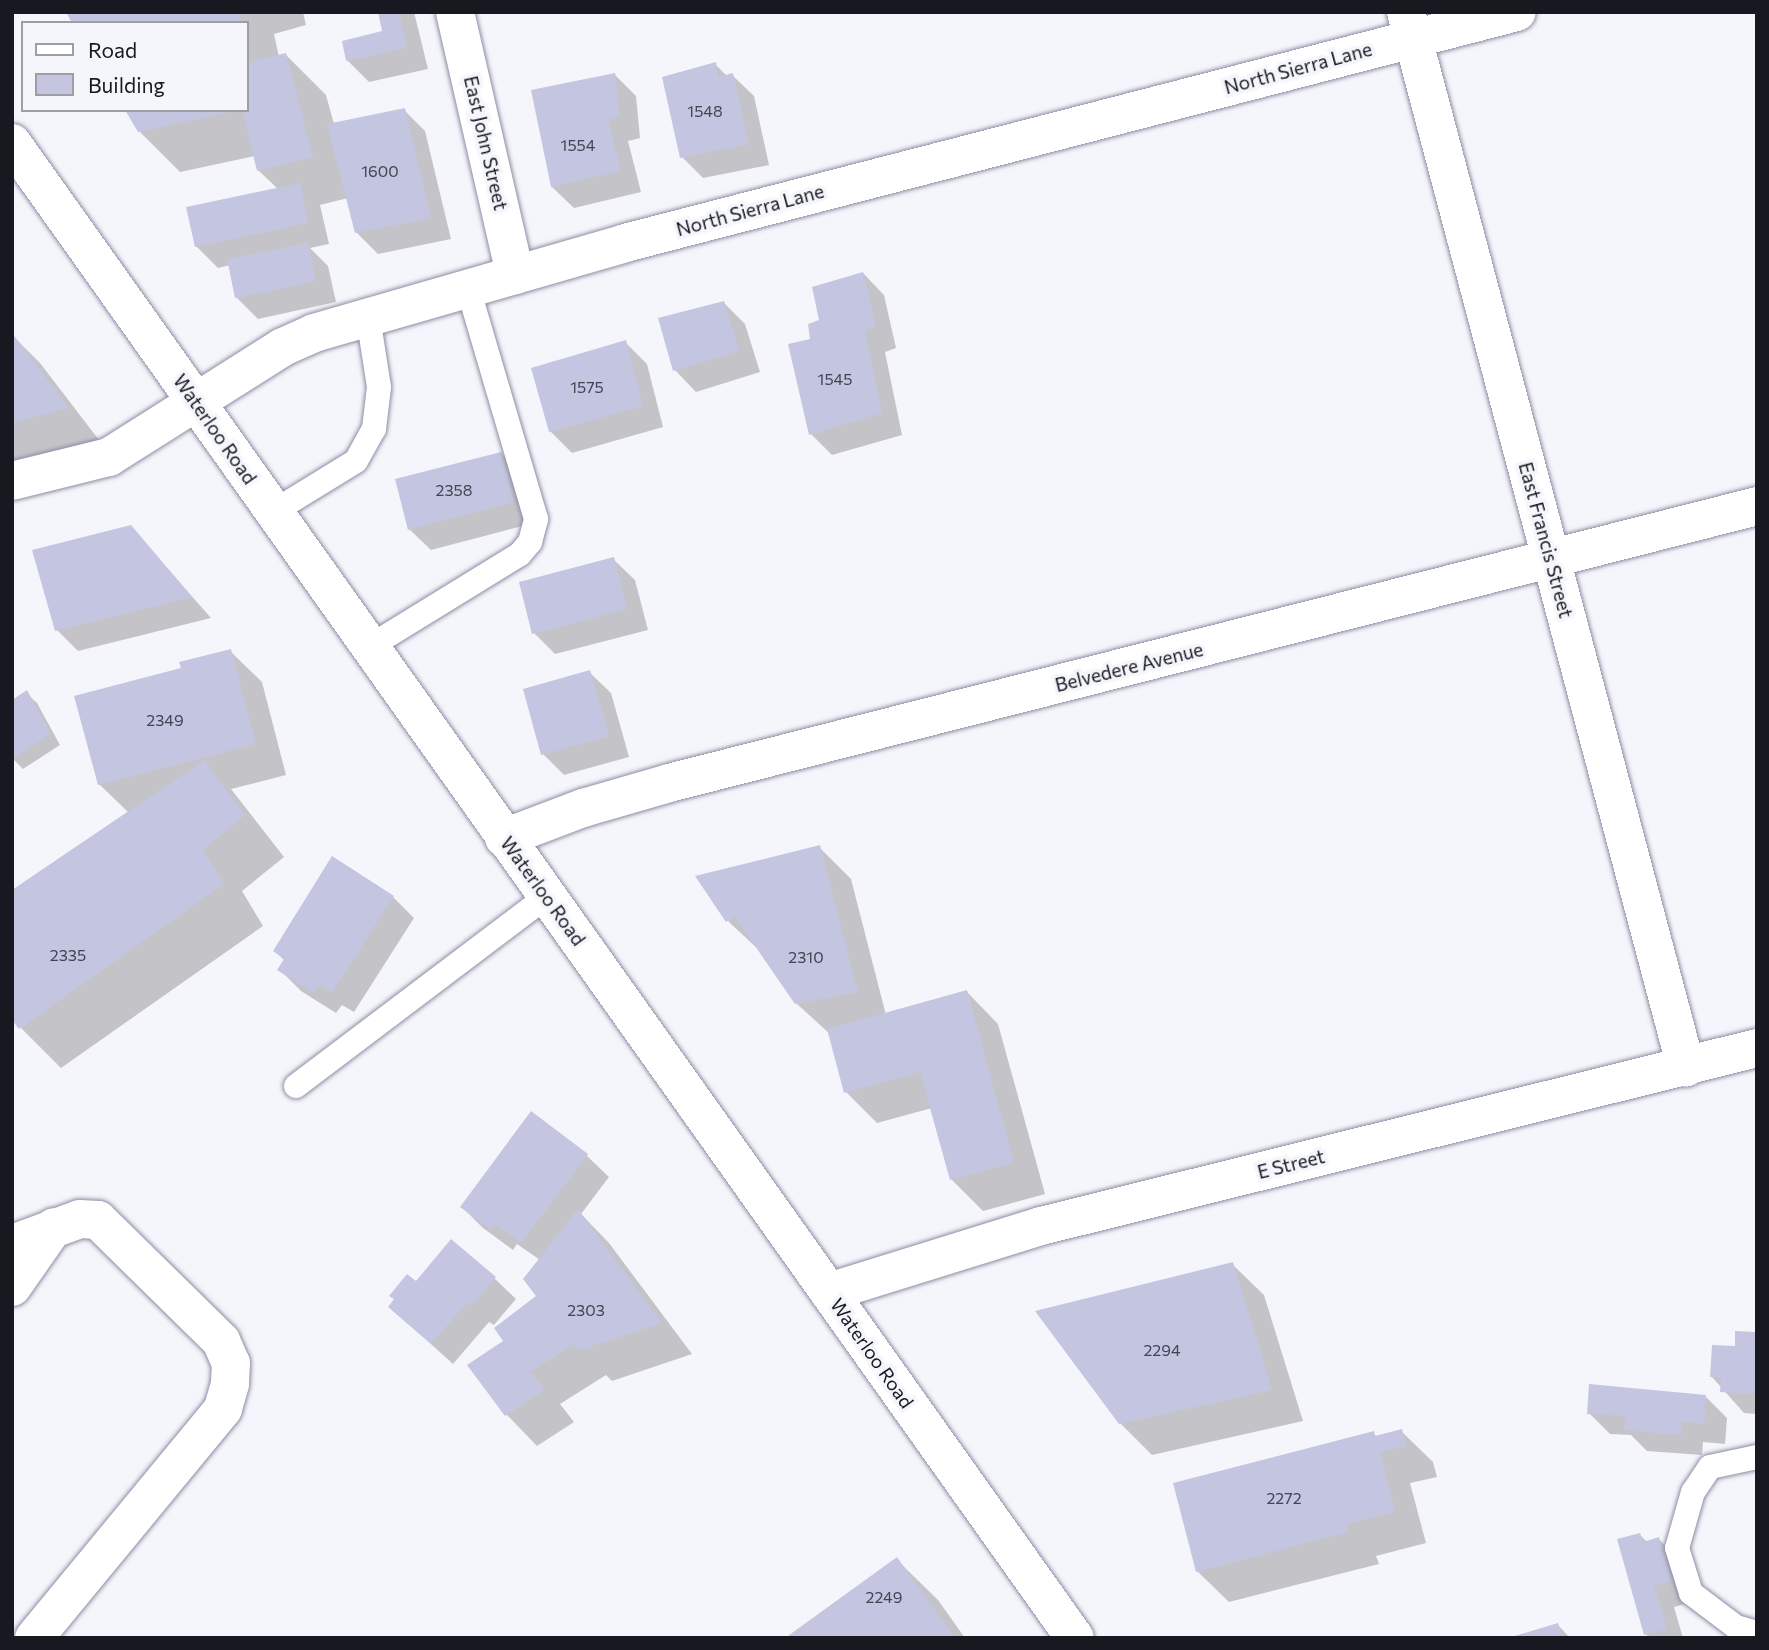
<!DOCTYPE html>
<html>
<head>
<meta charset="utf-8">
<style>
  body { margin:0 }
  #map { position:relative; width:1769px; height:1650px; overflow:hidden; background:#f5f6fb; font-family:Commissioner,sans-serif }
  div>[style] { position:absolute }
  .shadow>* { inset:0; background:#0003 }
  .building>* { inset:0; background:#c4c5e0 }
  .roads { filter:drop-shadow(0 0 2px #8c8da6) drop-shadow(0 0 2px #8c8da6) }
  .service>* { height:24px; margin:-12px; padding:0 12px; transform-origin:12px; border-radius:12px; background:#fff }
  .minor>* { height:38px; margin:-19px; padding:0 19px; transform-origin:19px; border-radius:19px; background:#fff }
  .secondary>* { height:38px; margin:-19px; padding:0 19px; transform-origin:19px; border-radius:19px; background:#fff }
  span { translate:-50% -50%; white-space:nowrap; text-align:center; line-height:1.15; -webkit-text-stroke:7px #f5f6fb; paint-order:stroke }
  .number-label { font-size:16px; color:#434351 }
  .number-label span { -webkit-text-stroke-width:0 }
  .street-label { font-size:19px; color:#181821 }
  .frame { position:absolute; inset:0; border:14px solid #181821; pointer-events:none }
  .legend { position:absolute; left:21px; top:21px; width:228px; height:91px; box-sizing:border-box; background:#f5f6fb; border:2px solid #9d9da4; margin:0; padding:9px 12px; list-style:none; font-size:21px; color:#181821 }
  .legend li { display:flex; align-items:center; gap:14px; height:35px }
  .legend b { width:35px; border:2px solid #9d9da4 }
</style>
</head>
<body>
<div id="map">
  <div class="shadow">
    <i style="clip-path:polygon(68px 12px,303px 12px,306px 25px,274px 34px,279px 57px,286px 55px,326px 95px,334px 124px,404px 110px,425px 131px,451px 239px,378px 254px,357px 233px,348px 198px,320px 205px,329px 244px,310px 248px,328px 266px,336px 302px,258px 319px,236px 297px,230px 265px,218px 268px,196px 246px,278px 189px,258px 170px,255px 156px,180px 172px,139px 131px,127px 110px,247px 110px,247px 23px,74px 23px)"></i>
    <i style="clip-path:polygon(380px 12px,414px 12px,428px 69px,369px 82px,348px 61px,344px 42px,385px 32px)"></i>
    <i style="clip-path:polygon(715px 64px,727px 76px,732px 75px,754px 96px,769px 165px,703px 178px,682px 157px)"></i>
    <i style="clip-path:polygon(615px 75px,636px 96px,640px 138px,628px 141px,641px 192px,574px 208px,552px 187px)"></i>
    <i style="clip-path:polygon(863px 273px,884px 295px,896px 348px,885px 352px,902px 435px,832px 455px,811px 434px,812px 340px,821px 321px)"></i>
    <i style="clip-path:polygon(724px 303px,745px 324px,760px 372px,696px 392px,675px 370px)"></i>
    <i style="clip-path:polygon(12px 335px,40px 363px,99px 440px,12px 462px)"></i>
    <i style="clip-path:polygon(625px 342px,647px 364px,663px 427px,572px 453px,550px 431px)"></i>
    <i style="clip-path:polygon(501px 453px,522px 475px,534px 523px,431px 550px,409px 529px)"></i>
    <i style="clip-path:polygon(131px 527px,211px 618px,78px 651px,57px 630px)"></i>
    <i style="clip-path:polygon(613px 559px,635px 580px,648px 630px,555px 654px,534px 633px)"></i>
    <i style="clip-path:polygon(230px 651px,262px 682px,286px 775px,231px 789px,284px 857px,242px 891px,263px 926px,61px 1068px,21px 1028px,129px 813px,99px 784px,184px 669px)"></i>
    <i style="clip-path:polygon(589px 672px,611px 693px,629px 757px,564px 775px,543px 754px)"></i>
    <i style="clip-path:polygon(26px 693px,37px 703px,60px 745px,23px 769px,12px 758px)"></i>
    <i style="clip-path:polygon(819px 847px,851px 879px,886px 1015px,967px 992px,998px 1024px,1045px 1194px,983px 1211px,951px 1179px,932px 1108px,877px 1123px,846px 1092px,830px 1034px,796px 1003px,761px 952px,728px 921px)"></i>
    <i style="clip-path:polygon(393px 897px,414px 918px,354px 1012px,342px 1005px,336px 1013px,301px 991px,279px 969px,285px 961px,275px 951px)"></i>
    <i style="clip-path:polygon(532px 1114px,587px 1156px,609px 1177px,581px 1214px,609px 1243px,692px 1354px,612px 1381px,606px 1375px,560px 1404px,574px 1422px,537px 1446px,506px 1414px,506px 1341px,539px 1297px,540px 1260px,517px 1244px,513px 1250px,483px 1228px,462px 1207px)"></i>
    <i style="clip-path:polygon(1232px 1264px,1264px 1295px,1303px 1421px,1152px 1455px,1120px 1423px)"></i>
    <i style="clip-path:polygon(494px 1278px,516px 1299px,494px 1325px,489px 1322px,453px 1364px,390px 1307px,416px 1283px)"></i>
    <i style="clip-path:polygon(1757px 1334px,1757px 1414px,1744px 1413px,1712px 1377px,1737px 1348px)"></i>
    <i style="clip-path:polygon(1706px 1397px,1727px 1418px,1725px 1444px,1703px 1442px,1702px 1455px,1647px 1451px,1631px 1435px,1610px 1434px,1589px 1413px)"></i>
    <i style="clip-path:polygon(1401px 1431px,1433px 1462px,1437px 1477px,1410px 1483px,1426px 1543px,1376px 1556px,1379px 1564px,1229px 1602px,1197px 1571px,1373px 1433px,1377px 1437px)"></i>
    <i style="clip-path:polygon(1640px 1535px,1647px 1542px,1659px 1539px,1680px 1561px,1692px 1602px,1674px 1607px,1683px 1638px,1649px 1638px,1646px 1634px)"></i>
    <i style="clip-path:polygon(897px 1560px,938px 1600px,965px 1638px,788px 1638px)"></i>
    <i style="clip-path:polygon(1558px 1625px,1570px 1638px,1514px 1638px)"></i>
  </div>
  <div class="building">
    <i style="clip-path:polygon(66px 12px,238px 12px,241px 23px,72px 23px)"></i>
    <i style="clip-path:polygon(378px 12px,399px 12px,407px 48px,346px 61px,342px 41px,382px 31px)"></i>
    <i style="clip-path:polygon(286px 53px,313px 157px,257px 171px,242px 110px,247px 110px,247px 54px,250px 62px)"></i>
    <i style="clip-path:polygon(716px 62px,718px 77px,733px 73px,749px 144px,680px 158px,662px 77px)"></i>
    <i style="clip-path:polygon(615px 73px,620px 117px,608px 120px,621px 171px,551px 187px,531px 90px)"></i>
    <i style="clip-path:polygon(405px 108px,431px 218px,355px 233px,327px 124px)"></i>
    <i style="clip-path:polygon(125px 110px,235px 110px,235px 111px,138px 132px)"></i>
    <i style="clip-path:polygon(300px 183px,308px 223px,195px 247px,186px 207px)"></i>
    <i style="clip-path:polygon(308px 243px,316px 281px,235px 298px,227px 259px)"></i>
    <i style="clip-path:polygon(863px 272px,876px 326px,865px 331px,882px 413px,809px 435px,788px 344px,810px 339px,808px 324px,819px 320px,812px 287px)"></i>
    <i style="clip-path:polygon(724px 301px,739px 351px,673px 371px,658px 318px)"></i>
    <i style="clip-path:polygon(12px 333px,69px 408px,12px 423px)"></i>
    <i style="clip-path:polygon(626px 340px,643px 406px,549px 432px,531px 368px)"></i>
    <i style="clip-path:polygon(501px 452px,514px 502px,408px 530px,395px 479px)"></i>
    <i style="clip-path:polygon(131px 525px,192px 597px,55px 631px,32px 550px)"></i>
    <i style="clip-path:polygon(614px 557px,627px 609px,532px 634px,519px 582px)"></i>
    <i style="clip-path:polygon(231px 649px,256px 744px,98px 785px,74px 696px,181px 668px,179px 662px)"></i>
    <i style="clip-path:polygon(590px 670px,609px 736px,541px 755px,523px 689px)"></i>
    <i style="clip-path:polygon(27px 690px,51px 734px,12px 759px,12px 700px)"></i>
    <i style="clip-path:polygon(204px 760px,245px 815px,203px 850px,224px 884px,19px 1029px,12px 1020px,12px 890px)"></i>
    <i style="clip-path:polygon(820px 845px,858px 992px,795px 1004px,735px 917px,726px 922px,695px 876px)"></i>
    <i style="clip-path:polygon(332px 856px,394px 896px,332px 992px,320px 985px,314px 993px,277px 970px,284px 959px,273px 951px)"></i>
    <i style="clip-path:polygon(967px 990px,1014px 1163px,950px 1180px,920px 1072px,844px 1093px,827px 1029px)"></i>
    <i style="clip-path:polygon(531px 1111px,588px 1154px,521px 1243px,495px 1224px,491px 1230px,460px 1207px)"></i>
    <i style="clip-path:polygon(578px 1209px,662px 1323px,579px 1350px,574px 1344px,530px 1372px,544px 1390px,505px 1416px,467px 1365px,503px 1341px,494px 1328px,536px 1296px,523px 1279px)"></i>
    <i style="clip-path:polygon(451px 1239px,496px 1277px,472px 1305px,467px 1302px,431px 1344px,388px 1307px,394px 1299px,389px 1296px,407px 1274px,416px 1281px)"></i>
    <i style="clip-path:polygon(1233px 1262px,1272px 1390px,1119px 1424px,1035px 1311px)"></i>
    <i style="clip-path:polygon(1735px 1331px,1757px 1332px,1757px 1394px,1720px 1392px,1721px 1377px,1710px 1377px,1712px 1345px,1735px 1346px)"></i>
    <i style="clip-path:polygon(1589px 1384px,1706px 1395px,1704px 1424px,1682px 1421px,1681px 1435px,1624px 1430px,1626px 1416px,1587px 1414px)"></i>
    <i style="clip-path:polygon(1402px 1429px,1406px 1446px,1380px 1452px,1395px 1512px,1346px 1524px,1348px 1532px,1196px 1572px,1173px 1483px,1374px 1431px,1375px 1436px)"></i>
    <i style="clip-path:polygon(1640px 1533px,1643px 1542px,1659px 1537px,1672px 1581px,1654px 1586px,1667px 1629px,1644px 1635px,1617px 1539px)"></i>
    <i style="clip-path:polygon(897px 1557px,955px 1638px,785px 1638px)"></i>
    <i style="clip-path:polygon(1558px 1623px,1562px 1638px,1511px 1638px,1511px 1637px)"></i>
  </div>
  <div class="roads">
    <div class="service">
      <i style="left:273px;top:512px;width:97px;rotate:-31.6deg"></i>
      <i style="left:356px;top:461px;width:37px;rotate:-61deg"></i>
      <i style="left:374px;top:429px;width:42px;rotate:-83.2deg"></i>
      <i style="left:379px;top:387px;width:71px;rotate:-98.9deg"></i>
      <i style="left:369px;top:647px;width:177px;rotate:-31.6deg"></i>
      <i style="left:520px;top:554px;width:16px;rotate:-50deg"></i>
      <i style="left:530px;top:542px;width:24px;rotate:-75deg"></i>
      <i style="left:536px;top:519px;width:241px;rotate:-106.4deg"></i>
      <i style="left:296px;top:1086px;width:313px;rotate:-37.1deg"></i>
      <i style="left:1757px;top:1457px;width:48px;rotate:168deg"></i>
      <i style="left:1710px;top:1467px;width:30px;rotate:124deg"></i>
      <i style="left:1693px;top:1492px;width:58px;rotate:105.9deg"></i>
      <i style="left:1677px;top:1548px;width:47px;rotate:72.7deg"></i>
      <i style="left:1691px;top:1593px;width:56px;rotate:37.1deg"></i>
      <i style="left:1736px;top:1627px;width:22px;rotate:16deg"></i>
    </div>
    <div class="minor">
      <i style="left:455px;top:12px;width:270px;rotate:77.1deg"></i>
      <i style="left:1406px;top:12px;width:1092px;rotate:75.14deg"></i>
      <i style="left:12px;top:481px;width:100px;rotate:-13.9deg"></i>
      <i style="left:109px;top:457px;width:206px;rotate:-32.3deg"></i>
      <i style="left:283px;top:347px;width:34px;rotate:-24deg"></i>
      <i style="left:314px;top:333px;width:324px;rotate:-16.1deg"></i>
      <i style="left:625px;top:243px;width:921px;rotate:-14.52deg"></i>
      <i style="left:504px;top:838px;width:85px;rotate:-20.8deg"></i>
      <i style="left:583px;top:808px;width:90px;rotate:-16.2deg"></i>
      <i style="left:669px;top:783px;width:1123px;rotate:-14.28deg"></i>
      <i style="left:12px;top:1244px;width:72px;rotate:-20.2deg"></i>
      <i style="left:80px;top:1219px;width:18px;rotate:3deg"></i>
      <i style="left:98px;top:1220px;width:173px;rotate:44.5deg"></i>
      <i style="left:221px;top:1341px;width:24px;rotate:66deg"></i>
      <i style="left:231px;top:1363px;width:21px;rotate:93deg"></i>
      <i style="left:230px;top:1384px;width:26px;rotate:106deg"></i>
      <i style="left:223px;top:1409px;width:297px;rotate:129.5deg"></i>
      <i style="left:12px;top:1287px;width:73px;rotate:-55deg"></i>
      <i style="left:829px;top:1292px;width:222px;rotate:-17.3deg"></i>
      <i style="left:1041px;top:1226px;width:738px;rotate:-13.96deg"></i>
    </div>
    <div class="secondary">
      <i style="left:12px;top:143px;width:1834px;rotate:54.59deg"></i>
    </div>
  </div>
  <div class="number-label">
    <span style="left:705px;top:111px">1548</span>
    <span style="left:578px;top:145px">1554</span>
    <span style="left:380px;top:171px">1600</span>
    <span style="left:835px;top:379px">1545</span>
    <span style="left:587px;top:387px">1575</span>
    <span style="left:454px;top:490px">2358</span>
    <span style="left:165px;top:720px">2349</span>
    <span style="left:68px;top:955px">2335</span>
    <span style="left:806px;top:957px">2310</span>
    <span style="left:586px;top:1310px">2303</span>
    <span style="left:1162px;top:1350px">2294</span>
    <span style="left:1284px;top:1498px">2272</span>
    <span style="left:884px;top:1597px">2249</span>
  </div>
  <div class="street-label">
    <span style="left:1298px;top:68px;rotate:-15deg">North Sierra Lane</span>
    <span style="left:486px;top:143px;rotate:77deg">East John Street</span>
    <span style="left:750px;top:210px;rotate:-15deg">North Sierra Lane</span>
    <span style="left:215px;top:429px;rotate:55deg">Waterloo Road</span>
    <span style="left:1546px;top:540px;rotate:75deg">East Francis Street</span>
    <span style="left:1129px;top:667px;rotate:-14deg">Belvedere Avenue</span>
    <span style="left:543px;top:891px;rotate:54deg">Waterloo Road</span>
    <span style="left:1291px;top:1164px;rotate:-14deg">E Street</span>
    <span style="left:872px;top:1353px;rotate:55deg">Waterloo Road</span>
  </div>
  <div class="frame"></div>
  <ul class="legend">
  <li><b style="height:9px;background:#fff"></b>Road</li>
  <li><b style="height:19px;background:#c4c5e0"></b>Building</li>
  </ul>
</div>
</body>
</html>
